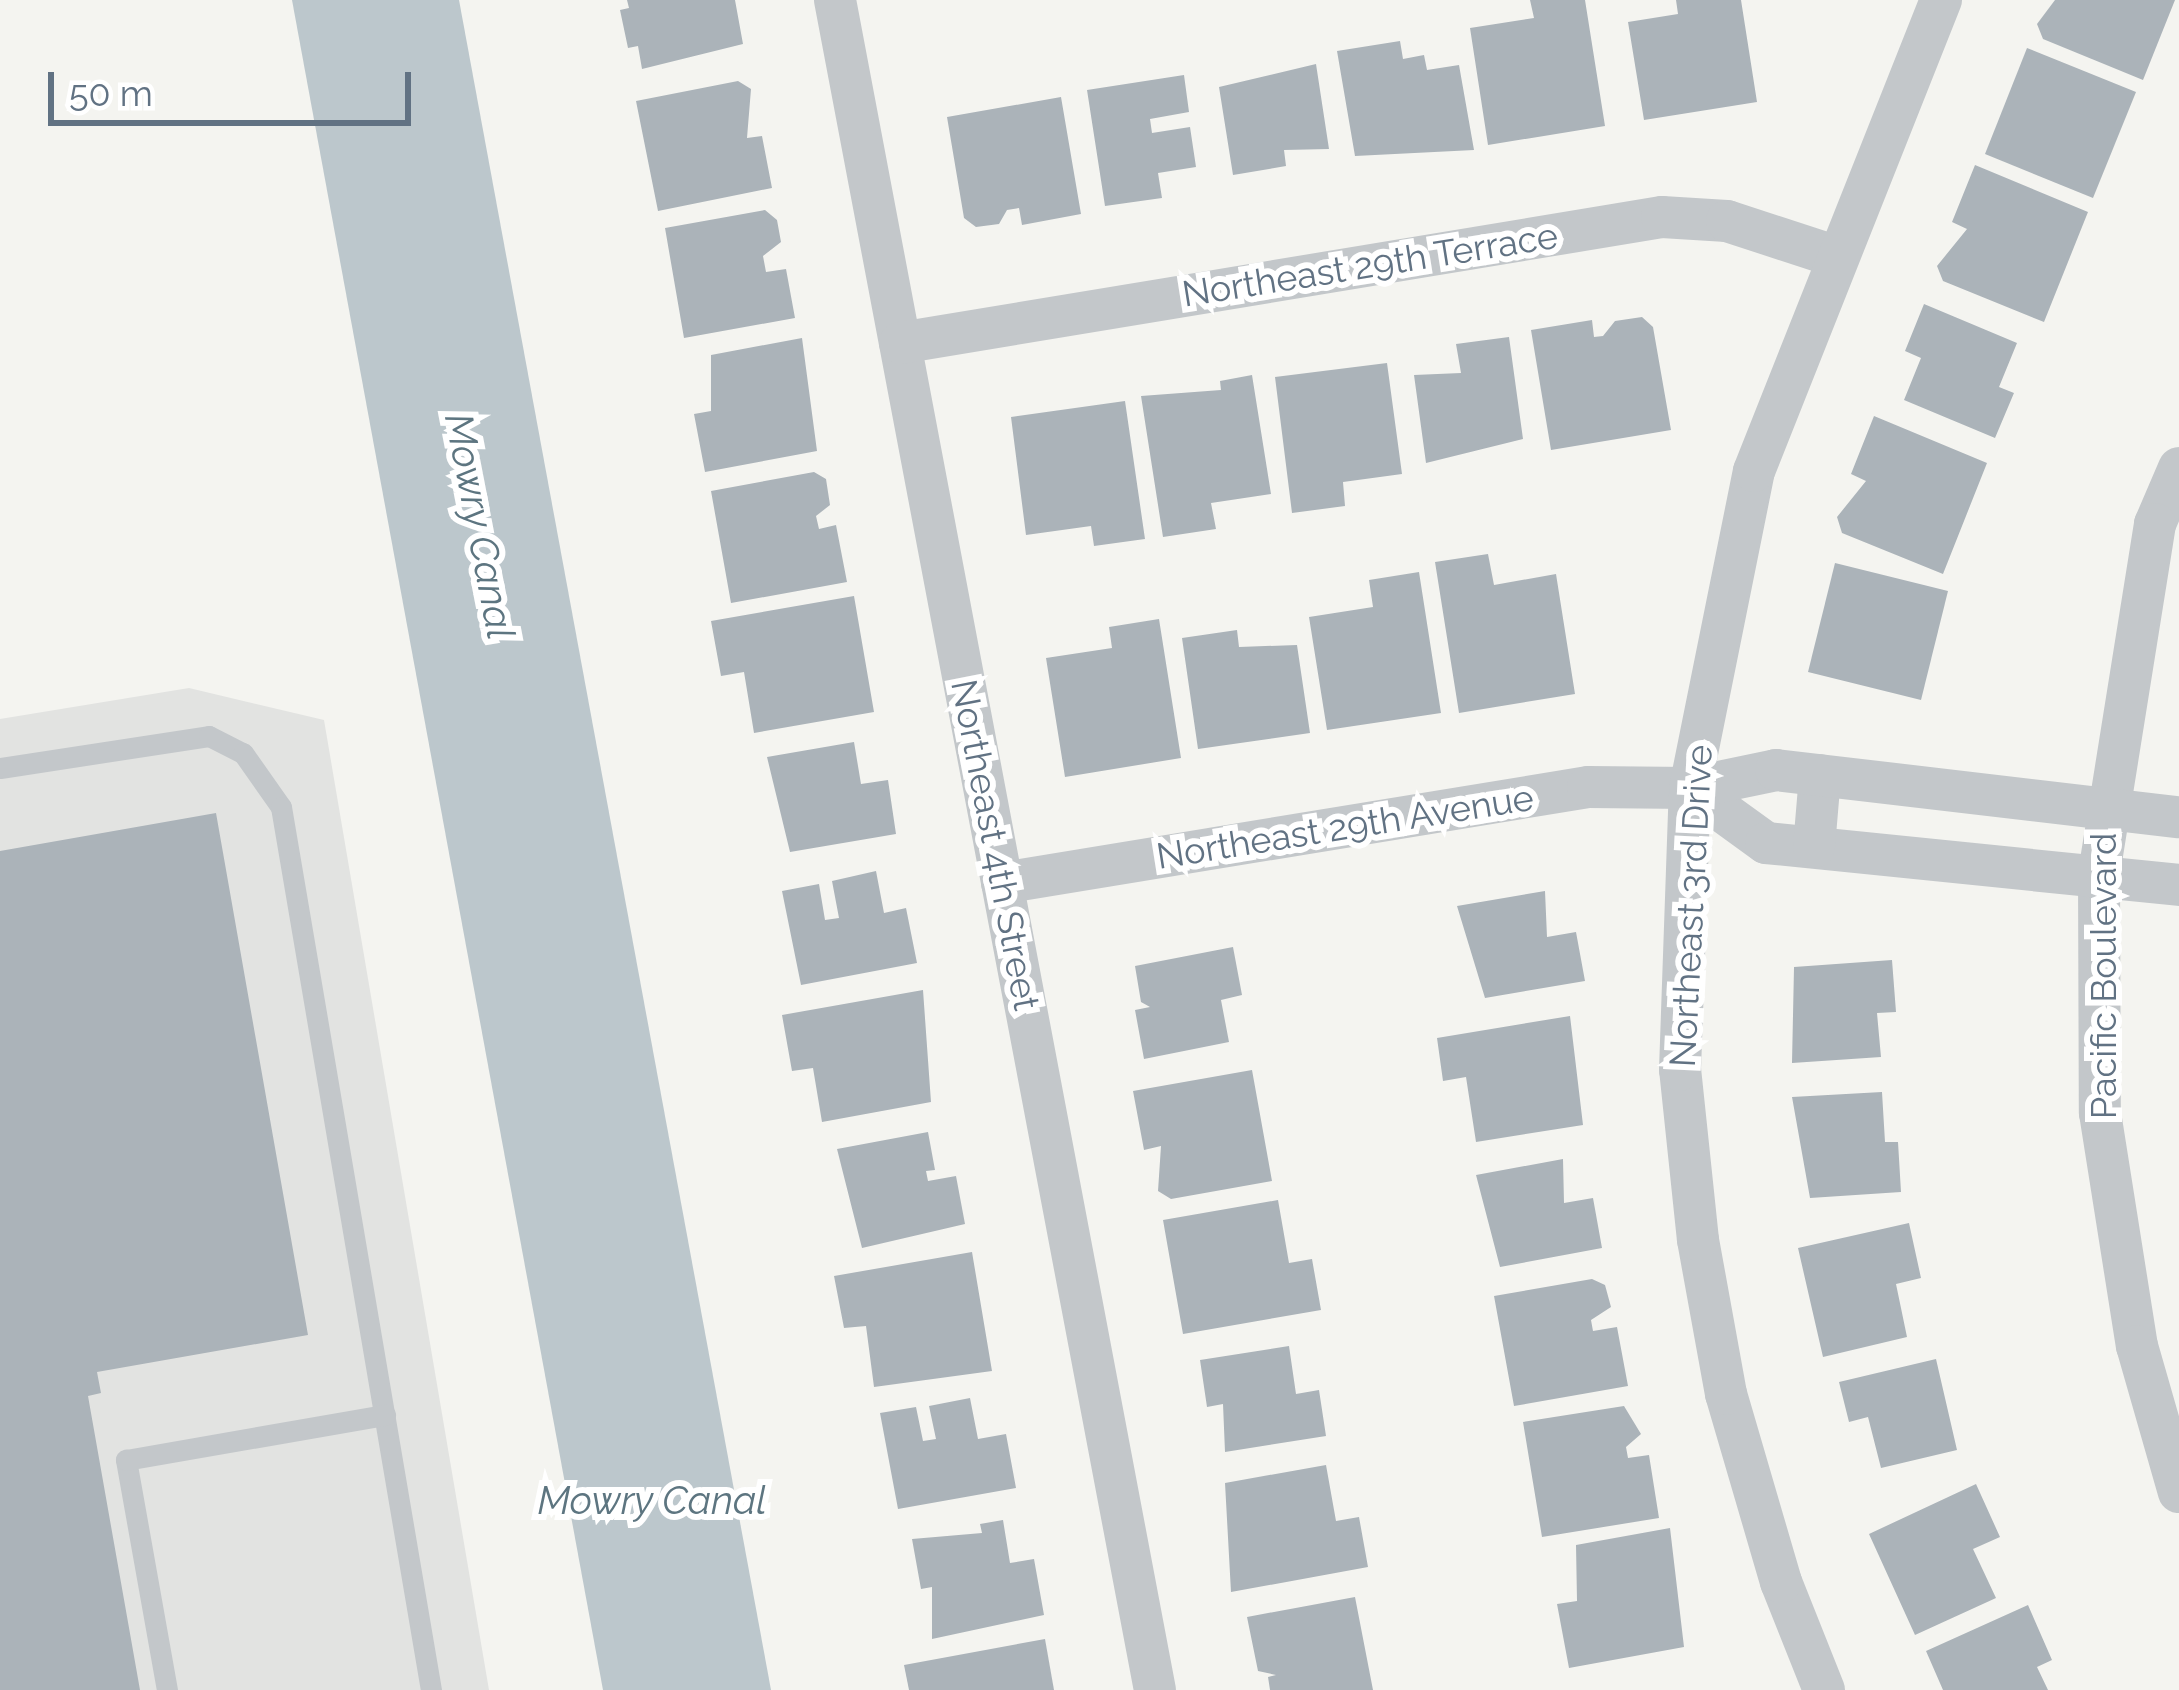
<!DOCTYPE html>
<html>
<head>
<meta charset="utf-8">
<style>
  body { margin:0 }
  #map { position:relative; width:2179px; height:1690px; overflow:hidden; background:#f4f4f0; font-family:Raleway,sans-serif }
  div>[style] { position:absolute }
  .built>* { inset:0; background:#e2e3e1 }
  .water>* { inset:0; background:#bcc7cc }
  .building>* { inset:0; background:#abb3b9 }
  .lane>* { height:21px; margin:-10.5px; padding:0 10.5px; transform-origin:10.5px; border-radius:10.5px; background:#c3c7ca }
  .street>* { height:42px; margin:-21px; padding:0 21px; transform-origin:21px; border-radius:21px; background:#c3c7ca }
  span { translate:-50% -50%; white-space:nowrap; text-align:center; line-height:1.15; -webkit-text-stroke:12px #fff; paint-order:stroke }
  .street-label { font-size:36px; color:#617283 }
  .water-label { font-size:39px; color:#5d7580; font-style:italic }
  .scale { position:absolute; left:48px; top:72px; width:363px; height:54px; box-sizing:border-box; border:6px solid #617283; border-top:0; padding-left:15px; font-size:36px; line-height:42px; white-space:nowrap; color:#617283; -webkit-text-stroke:9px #fff; paint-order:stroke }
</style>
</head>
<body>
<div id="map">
  <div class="built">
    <i style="clip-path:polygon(189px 688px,324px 720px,489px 1690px,0 1690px,0 719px)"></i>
  </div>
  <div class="water">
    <i style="clip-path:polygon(292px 0,459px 0,771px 1690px,603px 1690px)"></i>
  </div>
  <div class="building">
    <i style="clip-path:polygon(627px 0,735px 0,743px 44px,642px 69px,638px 46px,628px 48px,620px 10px,629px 8px)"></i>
    <i style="clip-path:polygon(1530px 0,1585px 0,1605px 126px,1488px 145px,1470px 28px,1534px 18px)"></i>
    <i style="clip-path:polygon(1676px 0,1741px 0,1757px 102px,1644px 120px,1628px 22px,1678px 14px)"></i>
    <i style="clip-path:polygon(2055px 0,2175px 0,2143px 80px,2043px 39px,2037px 24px)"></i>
    <i style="clip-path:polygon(1400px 41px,1403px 59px,1424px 55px,1427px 70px,1459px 65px,1474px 150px,1355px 156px,1337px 51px)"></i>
    <i style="clip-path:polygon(2027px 48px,2136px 92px,2093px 198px,1985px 154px)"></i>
    <i style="clip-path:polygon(1316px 64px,1329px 149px,1284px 150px,1286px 166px,1233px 175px,1219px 87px)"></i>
    <i style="clip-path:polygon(1184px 75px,1189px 112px,1150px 119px,1152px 133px,1190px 127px,1196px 167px,1158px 173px,1162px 198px,1105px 206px,1087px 90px)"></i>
    <i style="clip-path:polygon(738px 81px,751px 89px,747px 138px,762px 136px,772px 188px,658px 211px,636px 101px)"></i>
    <i style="clip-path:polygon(1061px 97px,1081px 214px,1022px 225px,1019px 208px,1007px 210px,999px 224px,976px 227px,964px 218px,947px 117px)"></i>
    <i style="clip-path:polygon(1975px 165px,2088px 212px,2044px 322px,1943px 281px,1937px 266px,1967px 229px,1952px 222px)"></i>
    <i style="clip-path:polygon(765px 210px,777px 220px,781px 242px,763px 256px,766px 272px,786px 269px,795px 318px,684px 338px,665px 228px)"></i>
    <i style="clip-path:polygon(1924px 304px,2017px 343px,1999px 387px,2014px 393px,1995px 438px,1904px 400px,1921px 358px,1905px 351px)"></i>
    <i style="clip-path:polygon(1642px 317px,1653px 327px,1671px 430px,1551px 450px,1531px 330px,1592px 320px,1594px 337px,1603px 336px,1615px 321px)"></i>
    <i style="clip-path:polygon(1509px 337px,1523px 439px,1426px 463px,1414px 375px,1461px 373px,1456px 344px)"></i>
    <i style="clip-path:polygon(802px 338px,817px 451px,705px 472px,694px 414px,711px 411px,711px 355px)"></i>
    <i style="clip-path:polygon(1387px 363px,1402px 474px,1343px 482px,1345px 506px,1292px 513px,1275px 377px)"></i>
    <i style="clip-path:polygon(1252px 375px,1271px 494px,1211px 503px,1216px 529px,1163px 537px,1141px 396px,1221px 390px,1220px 381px)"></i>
    <i style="clip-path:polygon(1125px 401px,1145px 539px,1094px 546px,1091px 526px,1026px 535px,1011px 417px)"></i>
    <i style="clip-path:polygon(1874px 416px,1987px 463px,1943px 574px,1842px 533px,1837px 517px,1866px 481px,1851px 474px)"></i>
    <i style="clip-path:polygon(814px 472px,826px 479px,830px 505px,816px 516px,819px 529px,836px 525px,847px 582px,731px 603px,711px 491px)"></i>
    <i style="clip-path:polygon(1488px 554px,1494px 585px,1556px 574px,1575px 694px,1459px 713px,1435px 562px)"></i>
    <i style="clip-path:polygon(1835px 563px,1948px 591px,1921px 700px,1808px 672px)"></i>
    <i style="clip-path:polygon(1419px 572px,1441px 713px,1327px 730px,1309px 617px,1373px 607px,1369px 580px)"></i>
    <i style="clip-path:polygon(854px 596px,874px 712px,754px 733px,744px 672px,721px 676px,711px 621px)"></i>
    <i style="clip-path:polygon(1159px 619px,1181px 758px,1065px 777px,1046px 658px,1112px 648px,1109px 627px)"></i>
    <i style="clip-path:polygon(1237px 630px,1239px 647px,1297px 645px,1310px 733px,1198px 749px,1182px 638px)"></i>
    <i style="clip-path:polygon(854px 742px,861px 784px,888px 780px,896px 834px,790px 852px,767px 757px)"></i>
    <i style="clip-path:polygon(216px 813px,308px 1335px,97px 1372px,101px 1393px,88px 1396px,140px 1690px,0 1690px,0 851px)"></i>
    <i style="clip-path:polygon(876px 871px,884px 913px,906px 908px,917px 963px,801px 985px,782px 891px,819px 884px,825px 920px,839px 918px,832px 881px)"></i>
    <i style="clip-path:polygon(1545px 891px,1547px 937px,1576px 932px,1585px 981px,1485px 998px,1457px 906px)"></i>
    <i style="clip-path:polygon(1233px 947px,1242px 995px,1221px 1000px,1229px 1042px,1144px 1059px,1135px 1010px,1150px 1007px,1141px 1002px,1135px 966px)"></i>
    <i style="clip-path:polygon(1892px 960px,1896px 1012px,1877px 1013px,1881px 1057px,1792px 1063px,1794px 967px)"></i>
    <i style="clip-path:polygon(923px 990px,931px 1102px,822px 1122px,813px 1068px,792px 1071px,782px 1015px)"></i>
    <i style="clip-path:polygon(1570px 1016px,1583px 1125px,1476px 1142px,1466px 1077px,1443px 1081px,1437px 1038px)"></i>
    <i style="clip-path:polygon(1252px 1070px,1272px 1181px,1171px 1199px,1158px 1191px,1161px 1146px,1144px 1150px,1133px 1091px)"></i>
    <i style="clip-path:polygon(1882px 1092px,1885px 1142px,1898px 1142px,1901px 1192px,1810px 1198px,1792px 1097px)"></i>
    <i style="clip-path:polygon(928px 1132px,935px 1170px,926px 1171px,928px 1181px,956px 1176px,965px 1224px,862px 1248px,837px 1149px)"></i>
    <i style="clip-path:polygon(1563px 1159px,1564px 1203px,1593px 1198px,1602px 1248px,1500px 1267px,1476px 1175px)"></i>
    <i style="clip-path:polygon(1278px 1200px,1289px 1263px,1312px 1259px,1321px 1310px,1183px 1334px,1163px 1220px)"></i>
    <i style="clip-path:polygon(1909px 1223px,1921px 1278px,1896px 1284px,1907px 1337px,1823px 1357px,1798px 1248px)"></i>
    <i style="clip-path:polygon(972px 1252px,992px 1371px,874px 1387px,866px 1326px,844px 1328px,834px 1276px)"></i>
    <i style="clip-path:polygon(1592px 1279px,1605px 1285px,1611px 1307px,1591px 1320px,1593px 1331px,1617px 1327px,1628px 1386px,1514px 1406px,1494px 1296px)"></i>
    <i style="clip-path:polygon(1289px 1346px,1296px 1394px,1319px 1390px,1326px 1436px,1225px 1452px,1223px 1404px,1207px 1407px,1200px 1360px)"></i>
    <i style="clip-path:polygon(1936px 1359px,1957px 1450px,1881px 1468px,1868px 1417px,1849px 1422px,1839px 1382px)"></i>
    <i style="clip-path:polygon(970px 1398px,978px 1439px,1006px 1434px,1016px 1488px,898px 1509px,880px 1413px,916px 1407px,923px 1441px,936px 1439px,929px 1406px)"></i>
    <i style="clip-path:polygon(1624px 1406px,1641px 1434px,1626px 1447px,1628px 1458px,1649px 1455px,1659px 1518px,1542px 1537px,1523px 1422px)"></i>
    <i style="clip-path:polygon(1326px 1465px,1336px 1521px,1359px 1517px,1368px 1567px,1231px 1592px,1225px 1483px)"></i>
    <i style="clip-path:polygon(1976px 1484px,2000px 1537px,1973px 1549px,1996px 1598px,1915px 1635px,1869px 1534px)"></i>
    <i style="clip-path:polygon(1003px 1520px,1010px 1563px,1034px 1559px,1044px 1615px,932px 1639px,932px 1587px,921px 1589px,912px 1539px,982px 1533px,980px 1524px)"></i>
    <i style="clip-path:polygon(1670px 1528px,1684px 1647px,1569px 1668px,1557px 1604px,1577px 1601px,1576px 1545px)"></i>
    <i style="clip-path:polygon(1355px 1597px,1373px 1690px,1270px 1690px,1268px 1677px,1276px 1675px,1258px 1671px,1247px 1617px)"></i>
    <i style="clip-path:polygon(2028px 1605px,2052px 1660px,2037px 1667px,2048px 1690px,1943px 1690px,1926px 1651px)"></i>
    <i style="clip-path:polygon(1045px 1639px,1054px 1690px,909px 1690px,904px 1665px)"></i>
  </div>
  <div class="lane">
    <i style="left:0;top:768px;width:211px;rotate:-8.7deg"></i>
    <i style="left:209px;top:736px;width:38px;rotate:27deg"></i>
    <i style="left:243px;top:753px;width:66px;rotate:54.9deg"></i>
    <i style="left:281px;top:807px;width:896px;rotate:80.36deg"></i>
    <i style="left:167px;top:1690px;width:234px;rotate:-100.1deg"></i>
    <i style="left:126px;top:1460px;width:263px;rotate:-9.9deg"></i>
  </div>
  <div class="street">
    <i style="left:835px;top:0;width:1720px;rotate:79.28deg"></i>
    <i style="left:900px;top:343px;width:772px;rotate:-9.39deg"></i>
    <i style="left:1662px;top:217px;width:65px;rotate:3.5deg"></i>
    <i style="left:1727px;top:221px;width:116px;rotate:18.1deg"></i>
    <i style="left:2179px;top:468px;width:61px;rotate:113.2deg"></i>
    <i style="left:2155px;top:524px;width:355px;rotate:99.1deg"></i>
    <i style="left:2099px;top:875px;width:238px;rotate:89.8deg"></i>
    <i style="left:2100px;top:1113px;width:236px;rotate:81deg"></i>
    <i style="left:2137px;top:1346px;width:152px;rotate:74deg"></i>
    <i style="left:1690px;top:788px;width:94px;rotate:35.9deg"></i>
    <i style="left:1766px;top:843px;width:415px;rotate:5.8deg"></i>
    <i style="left:1814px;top:847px;width:72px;rotate:-85.2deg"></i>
    <i style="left:1002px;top:883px;width:594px;rotate:-9.3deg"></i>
    <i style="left:1588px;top:787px;width:102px;rotate:0.6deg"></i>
    <i style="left:1690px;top:788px;width:88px;rotate:-11.8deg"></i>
    <i style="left:1776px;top:770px;width:406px;rotate:6.7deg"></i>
    <i style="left:1824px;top:1690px;width:116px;rotate:-111.7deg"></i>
    <i style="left:1781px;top:1582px;width:196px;rotate:-106.3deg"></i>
    <i style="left:1726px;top:1394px;width:157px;rotate:-100.3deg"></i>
    <i style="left:1698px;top:1240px;width:171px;rotate:-96deg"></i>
    <i style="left:1680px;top:1070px;width:282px;rotate:-88deg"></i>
    <i style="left:1690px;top:788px;width:323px;rotate:-78.6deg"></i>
    <i style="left:1754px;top:471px;width:507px;rotate:-68.35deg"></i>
  </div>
  <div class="street-label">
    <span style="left:1370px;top:265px;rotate:-9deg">Northeast 29th Terrace</span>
    <span style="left:1345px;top:827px;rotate:-9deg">Northeast 29th Avenue</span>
    <span style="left:995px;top:845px;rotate:79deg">Northeast 4th Street</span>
    <span style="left:1691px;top:906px;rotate:-87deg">Northeast 3rd Drive</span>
    <span style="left:2104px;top:976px;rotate:-90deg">Pacific Boulevard</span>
  </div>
  <div class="water-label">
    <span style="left:480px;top:526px;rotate:79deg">Mowry Canal</span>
    <span style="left:652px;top:1500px">Mowry Canal</span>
  </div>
  <div class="scale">50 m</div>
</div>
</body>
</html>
